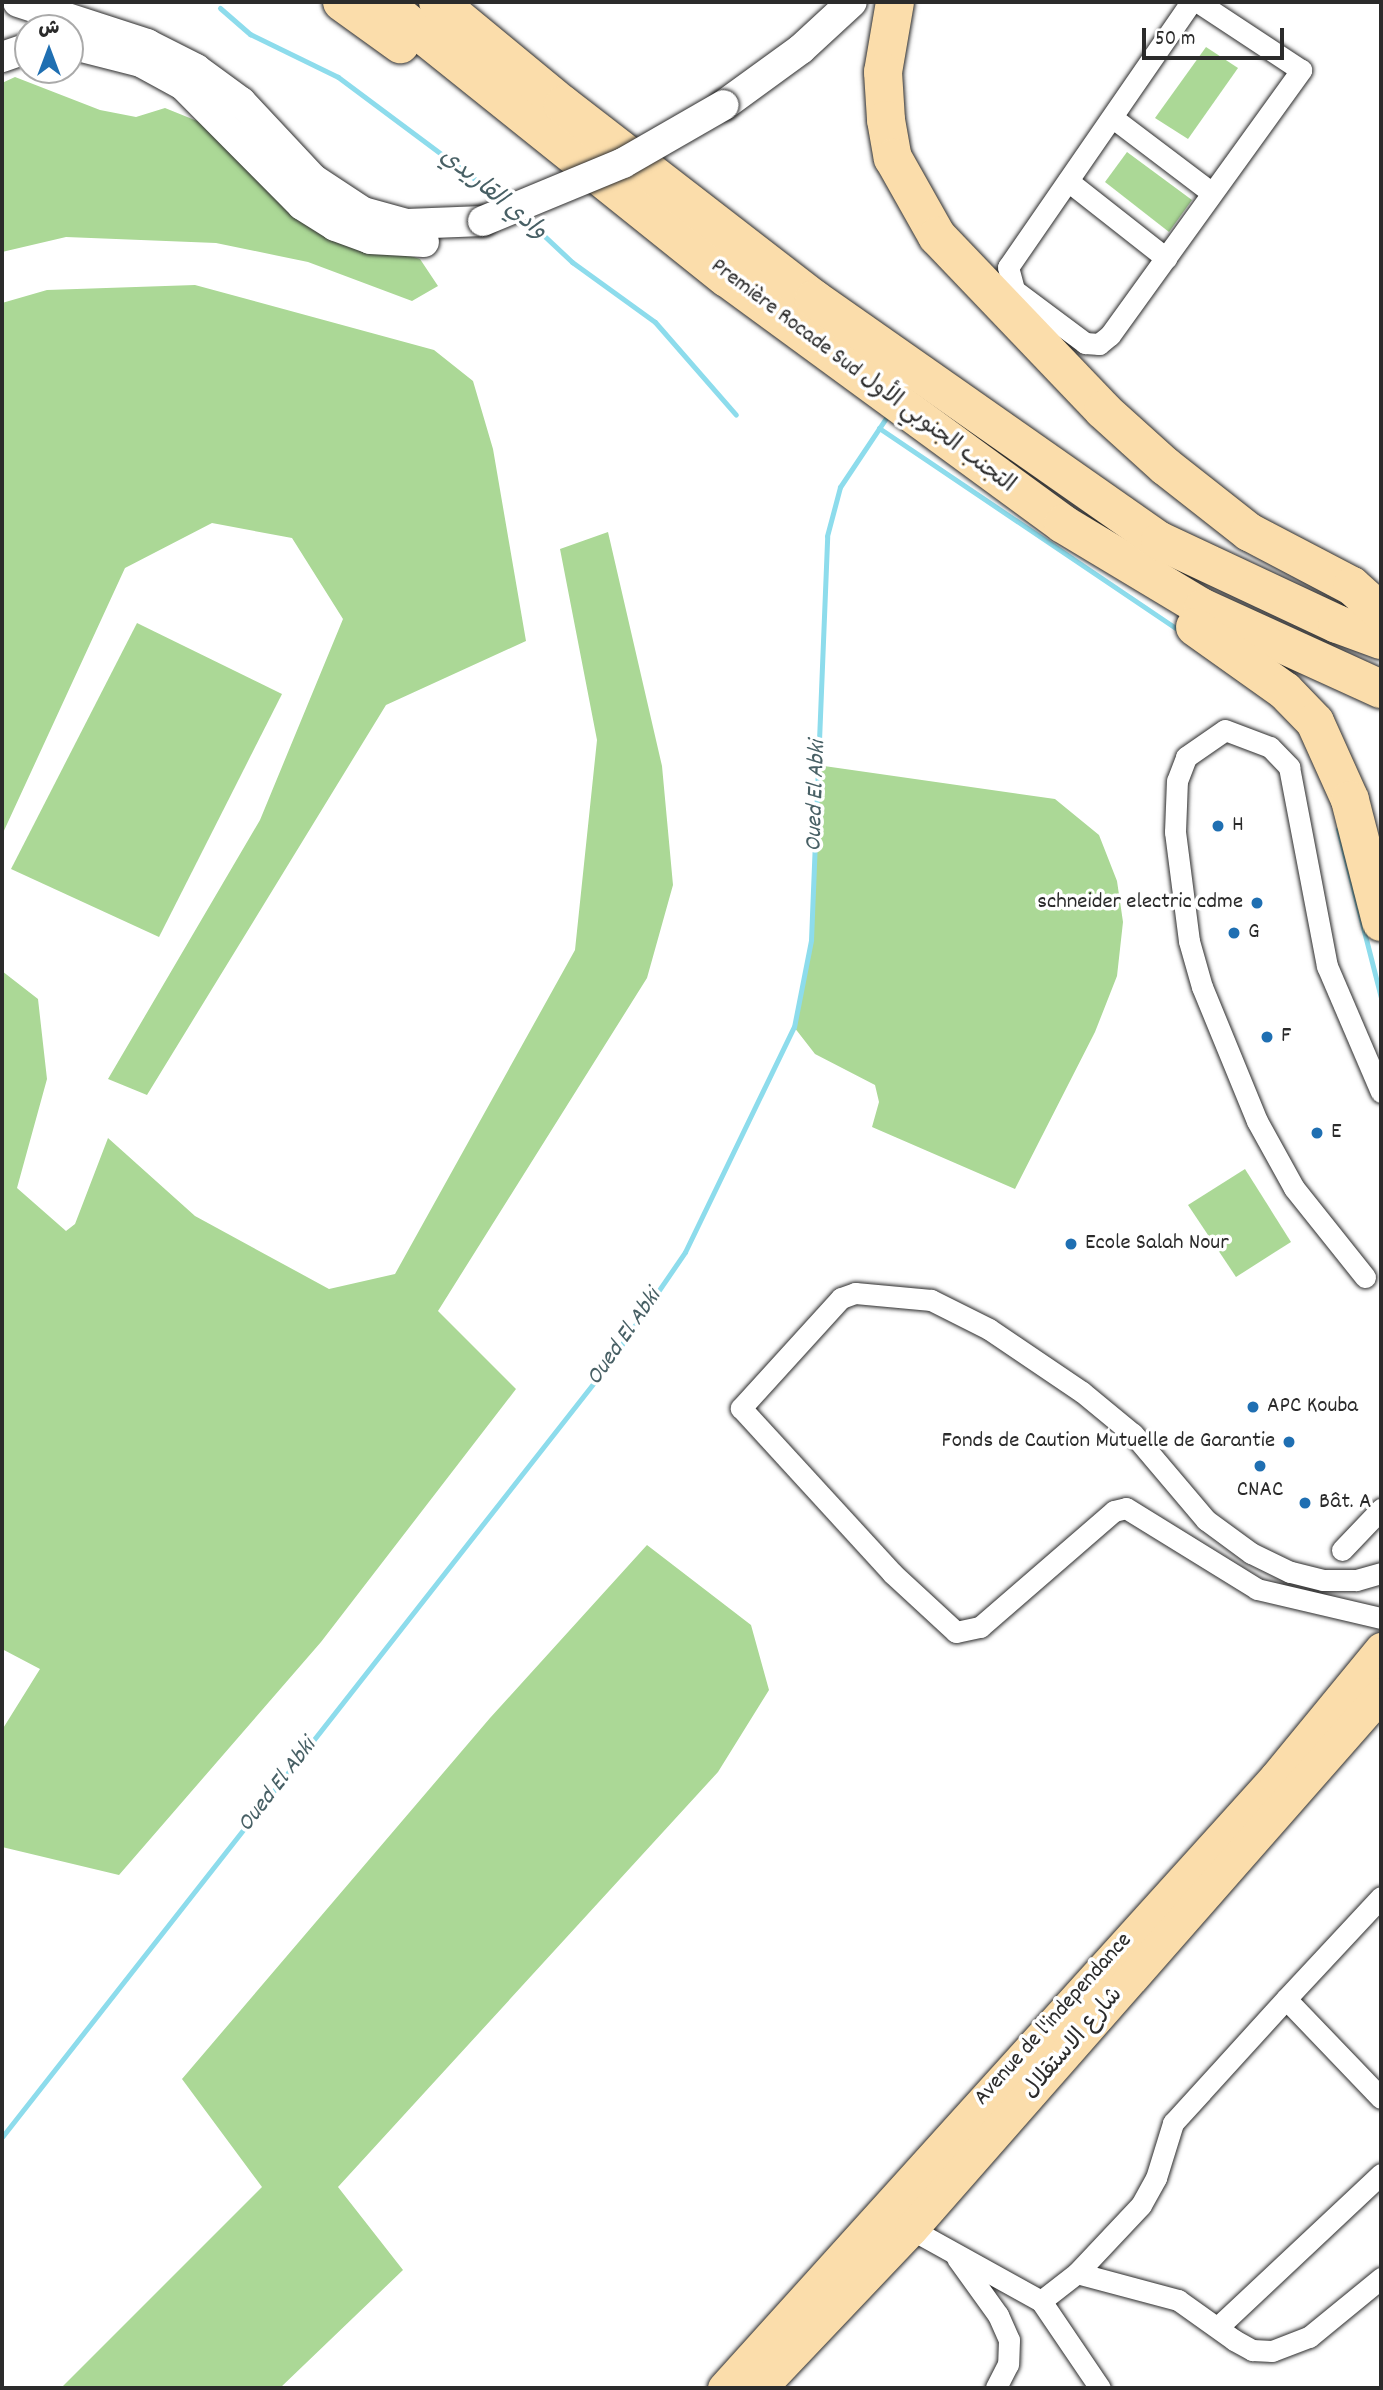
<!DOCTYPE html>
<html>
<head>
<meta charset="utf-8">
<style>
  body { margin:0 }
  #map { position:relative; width:1383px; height:2390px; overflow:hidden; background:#fff; font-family:Dekko,"Playpen Sans Arabic",sans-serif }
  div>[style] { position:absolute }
  .green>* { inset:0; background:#abd896 }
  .stream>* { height:5px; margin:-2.5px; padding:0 2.5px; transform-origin:2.5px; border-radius:2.5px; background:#8ddcec }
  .roads { filter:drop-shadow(0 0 2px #2b2b2b) drop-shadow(0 0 2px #2b2b2b) }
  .street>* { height:21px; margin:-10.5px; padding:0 10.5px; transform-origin:10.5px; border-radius:10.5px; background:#fff }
  .secondary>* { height:30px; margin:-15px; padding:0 15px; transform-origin:15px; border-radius:15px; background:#fff }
  .primary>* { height:33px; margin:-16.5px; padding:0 16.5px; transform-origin:16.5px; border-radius:16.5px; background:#fbddab }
  .highway>* { height:38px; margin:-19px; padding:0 19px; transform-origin:19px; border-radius:19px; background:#fbddab }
  .bridges { filter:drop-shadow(0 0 2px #2b2b2b) drop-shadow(0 0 2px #2b2b2b) }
  .secondary-bridge>* { height:30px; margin:-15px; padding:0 15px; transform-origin:15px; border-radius:15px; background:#fff }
  .dots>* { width:19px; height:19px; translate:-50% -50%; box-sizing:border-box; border:4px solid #fff; border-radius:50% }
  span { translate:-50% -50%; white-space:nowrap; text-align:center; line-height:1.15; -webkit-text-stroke:7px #fff; paint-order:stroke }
  .street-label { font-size:23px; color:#2b2b2b }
  .poi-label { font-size:23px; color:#2b2b2b }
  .left { translate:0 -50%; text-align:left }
  .right { translate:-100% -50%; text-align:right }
  .water-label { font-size:24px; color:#486065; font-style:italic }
  .frame { position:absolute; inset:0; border:4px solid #2b2b2b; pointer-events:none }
  .north { position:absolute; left:14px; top:14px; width:70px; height:70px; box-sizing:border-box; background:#fff; border:2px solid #aaa; border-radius:50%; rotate:0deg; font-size:19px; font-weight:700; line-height:28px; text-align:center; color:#2b2b2b }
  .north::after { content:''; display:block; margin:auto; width:24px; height:32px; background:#1f6fb2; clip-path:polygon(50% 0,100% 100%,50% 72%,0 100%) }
  .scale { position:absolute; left:1142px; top:28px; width:142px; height:32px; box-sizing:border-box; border:4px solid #2b2b2b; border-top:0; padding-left:9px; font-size:21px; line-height:24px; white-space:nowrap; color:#2b2b2b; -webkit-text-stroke:5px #fff; paint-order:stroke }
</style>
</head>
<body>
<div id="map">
  <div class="green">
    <i style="clip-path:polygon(1206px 47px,1238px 68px,1188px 139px,1155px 118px)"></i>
    <i style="clip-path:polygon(15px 77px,100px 110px,136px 117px,165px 108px,212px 127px,345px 236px,420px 259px,438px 286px,412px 301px,308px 262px,216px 243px,66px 237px,2px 252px,2px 83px)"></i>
    <i style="clip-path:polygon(1127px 152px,1192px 200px,1169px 232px,1105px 182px)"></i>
    <i style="clip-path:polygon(195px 285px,434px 350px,473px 381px,493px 449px,526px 641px,386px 705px,147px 1095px,108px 1079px,260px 820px,343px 619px,292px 538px,212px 523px,125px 568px,2px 835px,2px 303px,47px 290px)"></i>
    <i style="clip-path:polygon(608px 532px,662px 766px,673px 885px,647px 978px,438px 1311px,516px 1389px,321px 1642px,119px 1875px,2px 1847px,2px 1730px,40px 1669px,2px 1649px,2px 971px,38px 999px,47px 1079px,17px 1188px,66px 1231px,75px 1224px,108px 1138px,195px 1216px,329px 1289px,395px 1274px,575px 950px,597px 740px,560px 549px)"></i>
    <i style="clip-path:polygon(137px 623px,282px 694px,159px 937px,11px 869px)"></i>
    <i style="clip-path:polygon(817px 765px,1055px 799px,1099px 835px,1117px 881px,1123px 922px,1117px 976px,1095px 1032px,1015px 1189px,872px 1127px,879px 1102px,875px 1085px,815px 1054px,794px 1027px,811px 940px)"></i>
    <i style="clip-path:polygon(1245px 1169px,1291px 1242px,1236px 1277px,1188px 1205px)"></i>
    <i style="clip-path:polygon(647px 1545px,751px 1625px,769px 1690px,718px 1772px,338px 2187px,403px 2270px,280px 2388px,61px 2388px,262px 2187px,182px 2079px,490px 1718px)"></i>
  </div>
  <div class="stream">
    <i style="left:220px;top:8px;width:40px;rotate:41deg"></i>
    <i style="left:250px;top:34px;width:98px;rotate:26deg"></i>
    <i style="left:338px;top:77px;width:209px;rotate:36.7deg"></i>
    <i style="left:522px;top:215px;width:69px;rotate:43.2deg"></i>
    <i style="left:572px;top:262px;width:102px;rotate:35.9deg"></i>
    <i style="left:655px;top:322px;width:123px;rotate:48.9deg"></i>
    <i style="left:879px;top:428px;width:364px;rotate:34deg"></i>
    <i style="left:1338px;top:829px;width:174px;rotate:75.7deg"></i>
    <i style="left:2px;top:2137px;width:980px;rotate:-51.88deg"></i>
    <i style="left:607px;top:1366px;width:138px;rotate:-55.6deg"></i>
    <i style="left:685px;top:1252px;width:250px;rotate:-64.2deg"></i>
    <i style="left:794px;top:1027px;width:89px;rotate:-78.9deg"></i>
    <i style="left:811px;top:940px;width:404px;rotate:-87.7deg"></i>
    <i style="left:827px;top:536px;width:51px;rotate:-75.1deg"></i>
    <i style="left:840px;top:487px;width:87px;rotate:-56.3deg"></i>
  </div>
  <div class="roads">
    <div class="street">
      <i style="left:1191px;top:2px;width:322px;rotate:124.6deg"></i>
      <i style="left:1008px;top:267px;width:24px;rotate:75deg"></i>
      <i style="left:1014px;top:290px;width:89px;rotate:36.7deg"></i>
      <i style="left:1085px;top:343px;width:14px;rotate:4deg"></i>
      <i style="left:1099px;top:344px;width:14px;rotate:-39deg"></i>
      <i style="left:1110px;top:335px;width:327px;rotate:-54.2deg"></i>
      <i style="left:1301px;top:70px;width:123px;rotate:-146.6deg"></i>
      <i style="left:1113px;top:118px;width:124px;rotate:37.1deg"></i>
      <i style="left:1068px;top:181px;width:125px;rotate:38.2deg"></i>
      <i style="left:1365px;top:1277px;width:114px;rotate:-128.6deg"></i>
      <i style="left:1294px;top:1188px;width:77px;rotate:-118.9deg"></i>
      <i style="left:1257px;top:1121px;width:145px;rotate:-112.3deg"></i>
      <i style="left:1202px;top:987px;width:48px;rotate:-105.8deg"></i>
      <i style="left:1189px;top:941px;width:110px;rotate:-97.3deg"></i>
      <i style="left:1175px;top:832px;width:51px;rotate:-87.8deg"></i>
      <i style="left:1177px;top:781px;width:26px;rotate:-69deg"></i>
      <i style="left:1186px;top:757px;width:47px;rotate:-34.7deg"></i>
      <i style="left:1225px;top:730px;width:48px;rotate:20.7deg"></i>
      <i style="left:1270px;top:747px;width:28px;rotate:46deg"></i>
      <i style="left:1289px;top:767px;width:203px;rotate:79.2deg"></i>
      <i style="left:1327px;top:966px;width:137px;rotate:66.8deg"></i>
      <i style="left:1342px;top:1550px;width:57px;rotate:-46.4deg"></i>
      <i style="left:1381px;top:1573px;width:26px;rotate:164deg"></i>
      <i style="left:1356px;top:1580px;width:33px;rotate:180deg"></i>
      <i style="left:1323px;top:1580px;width:34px;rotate:-166deg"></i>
      <i style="left:1290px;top:1572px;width:43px;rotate:-154deg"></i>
      <i style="left:1251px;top:1553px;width:56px;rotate:-143.7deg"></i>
      <i style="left:1206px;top:1520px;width:113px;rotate:-130.3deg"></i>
      <i style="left:1133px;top:1434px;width:66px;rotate:-140.5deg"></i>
      <i style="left:1082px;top:1392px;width:112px;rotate:-145.9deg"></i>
      <i style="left:989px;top:1329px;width:65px;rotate:-153.4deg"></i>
      <i style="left:931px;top:1300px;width:76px;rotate:-174.7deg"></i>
      <i style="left:855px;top:1293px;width:15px;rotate:160deg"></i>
      <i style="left:841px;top:1298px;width:149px;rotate:132.3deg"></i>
      <i style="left:741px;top:1408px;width:224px;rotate:47.5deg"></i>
      <i style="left:892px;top:1573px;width:87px;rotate:42.7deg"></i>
      <i style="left:956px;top:1632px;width:25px;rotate:-12deg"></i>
      <i style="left:980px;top:1627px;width:177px;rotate:-40.9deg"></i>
      <i style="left:1114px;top:1511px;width:12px;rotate:-14deg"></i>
      <i style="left:1126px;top:1508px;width:154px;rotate:31.7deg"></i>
      <i style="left:1257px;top:1589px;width:127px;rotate:13.2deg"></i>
      <i style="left:1381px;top:1897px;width:139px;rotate:133deg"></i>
      <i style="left:1286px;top:1999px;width:137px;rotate:46.2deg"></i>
      <i style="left:911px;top:2229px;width:149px;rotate:29deg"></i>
      <i style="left:1041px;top:2301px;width:105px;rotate:55.9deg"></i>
      <i style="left:957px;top:2258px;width:70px;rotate:54.3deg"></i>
      <i style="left:998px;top:2315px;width:27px;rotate:66deg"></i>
      <i style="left:1009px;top:2340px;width:24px;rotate:92deg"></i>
      <i style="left:1008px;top:2364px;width:27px;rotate:117deg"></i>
      <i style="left:1077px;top:2273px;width:105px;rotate:15deg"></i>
      <i style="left:1178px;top:2300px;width:69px;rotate:35.5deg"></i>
      <i style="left:1234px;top:2340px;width:21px;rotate:29deg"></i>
      <i style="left:1252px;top:2350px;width:20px;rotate:3deg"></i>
      <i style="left:1272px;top:2351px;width:40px;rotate:-21deg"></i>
      <i style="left:1309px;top:2337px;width:93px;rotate:-39.3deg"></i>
      <i style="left:1041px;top:2301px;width:46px;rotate:-37.9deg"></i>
      <i style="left:1077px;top:2273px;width:93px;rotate:-46.7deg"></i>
      <i style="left:1141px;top:2205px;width:31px;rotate:-61deg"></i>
      <i style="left:1156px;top:2178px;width:58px;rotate:-72.8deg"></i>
      <i style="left:1173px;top:2123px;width:168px;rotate:-47.7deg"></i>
      <i style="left:1219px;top:2326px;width:222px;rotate:-43.2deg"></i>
    </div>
    <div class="secondary">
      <i style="left:18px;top:2px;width:136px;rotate:18deg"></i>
      <i style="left:147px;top:44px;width:55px;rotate:27deg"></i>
      <i style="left:196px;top:69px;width:56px;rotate:36.3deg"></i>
      <i style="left:241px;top:102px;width:105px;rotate:46.9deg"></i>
      <i style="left:313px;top:179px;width:60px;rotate:33.4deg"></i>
      <i style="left:363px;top:212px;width:46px;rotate:15.3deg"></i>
      <i style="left:407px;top:224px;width:76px;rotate:-2.3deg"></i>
      <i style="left:70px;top:44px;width:73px;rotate:14.2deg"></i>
      <i style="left:141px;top:62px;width:48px;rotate:28.7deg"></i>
      <i style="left:183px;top:85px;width:169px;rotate:45.2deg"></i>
      <i style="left:302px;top:205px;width:39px;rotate:32deg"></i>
      <i style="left:335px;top:226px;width:37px;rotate:20deg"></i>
      <i style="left:370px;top:239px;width:54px;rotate:3.2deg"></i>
      <i style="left:2px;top:57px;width:28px;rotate:-19deg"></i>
      <i style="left:724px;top:105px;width:95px;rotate:-36deg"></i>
      <i style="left:801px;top:49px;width:69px;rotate:-42.7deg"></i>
    </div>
    <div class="primary">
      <i style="left:724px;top:2388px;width:823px;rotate:-47.9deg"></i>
      <i style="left:1276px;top:1777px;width:166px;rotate:-50.6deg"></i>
      <i style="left:760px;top:2388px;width:219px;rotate:-46.5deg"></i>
      <i style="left:911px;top:2229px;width:712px;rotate:-48.7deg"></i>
    </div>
    <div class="highway">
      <i style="left:342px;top:2px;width:72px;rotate:35.9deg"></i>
      <i style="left:382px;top:2px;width:442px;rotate:38.7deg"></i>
      <i style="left:727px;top:278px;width:416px;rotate:36.2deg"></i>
      <i style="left:1063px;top:524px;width:163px;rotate:31deg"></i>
      <i style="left:1203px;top:608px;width:196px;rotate:24.5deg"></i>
      <i style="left:438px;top:2px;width:162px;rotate:39.5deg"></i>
      <i style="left:563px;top:105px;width:317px;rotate:37.7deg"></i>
      <i style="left:814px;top:299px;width:422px;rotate:35deg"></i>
      <i style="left:1160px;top:541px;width:195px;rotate:25.1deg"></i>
      <i style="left:1337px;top:624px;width:47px;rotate:20deg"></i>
      <i style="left:895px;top:2px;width:71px;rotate:99.7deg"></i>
      <i style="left:883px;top:72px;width:48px;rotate:86.4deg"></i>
      <i style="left:886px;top:120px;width:39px;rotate:80deg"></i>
      <i style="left:893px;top:158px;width:90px;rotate:60.6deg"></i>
      <i style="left:937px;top:236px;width:240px;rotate:46.3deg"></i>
      <i style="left:1103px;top:410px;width:84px;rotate:42.1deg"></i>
      <i style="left:1165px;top:466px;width:107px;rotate:38.2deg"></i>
      <i style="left:1249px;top:532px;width:116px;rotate:27.7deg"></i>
      <i style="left:1352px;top:586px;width:39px;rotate:42deg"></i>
      <i style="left:1195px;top:627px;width:110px;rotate:35.4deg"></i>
      <i style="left:1285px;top:691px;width:43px;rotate:45.9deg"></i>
      <i style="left:1315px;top:722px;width:85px;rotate:65.8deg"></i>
      <i style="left:1350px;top:800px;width:126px;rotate:75.7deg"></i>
    </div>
  </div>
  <div class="bridges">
    <div class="secondary-bridge">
      <i style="left:483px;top:221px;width:152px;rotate:-22.5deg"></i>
      <i style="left:623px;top:163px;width:116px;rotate:-29.9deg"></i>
    </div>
  </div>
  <div class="dots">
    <i style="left:1218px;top:826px;background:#1f6fb2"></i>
    <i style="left:1257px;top:903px;background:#1f6fb2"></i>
    <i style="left:1234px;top:933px;background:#1f6fb2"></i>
    <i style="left:1267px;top:1037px;background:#1f6fb2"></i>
    <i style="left:1317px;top:1133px;background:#1f6fb2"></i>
    <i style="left:1071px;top:1244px;background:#1f6fb2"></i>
    <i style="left:1253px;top:1407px;background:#1f6fb2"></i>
    <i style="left:1289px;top:1442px;background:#1f6fb2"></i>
    <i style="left:1260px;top:1466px;background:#1f6fb2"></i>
    <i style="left:1305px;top:1503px;background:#1f6fb2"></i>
  </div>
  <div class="street-label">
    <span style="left:862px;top:377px;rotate:37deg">Première Rocade Sud التجنب الجنوبي الأول</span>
    <span style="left:1054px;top:2020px;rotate:-48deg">Avenue de l'independance</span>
    <span style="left:1074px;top:2044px;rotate:-49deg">شارع الاستقلال</span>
  </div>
  <div class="poi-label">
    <span class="left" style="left:1232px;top:826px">H</span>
    <span class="right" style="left:1243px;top:903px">schneider electric cdme</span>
    <span class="left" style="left:1248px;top:933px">G</span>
    <span class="left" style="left:1281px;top:1037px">F</span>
    <span class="left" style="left:1331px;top:1133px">E</span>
    <span class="left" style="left:1085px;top:1244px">Ecole Salah Nour</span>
    <span class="left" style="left:1267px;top:1407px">APC Kouba</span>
    <span class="right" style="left:1275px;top:1442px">Fonds de Caution Mutuelle de Garantie</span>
    <span style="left:1260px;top:1491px">CNAC</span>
    <span class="left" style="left:1319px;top:1503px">Bât. A</span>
  </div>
  <div class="water-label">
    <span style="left:492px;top:195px;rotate:39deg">وادي القاريدي</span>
    <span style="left:817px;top:796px;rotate:-88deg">Oued El Abki</span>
    <span style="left:625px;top:1338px;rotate:-55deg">Oued El Abki</span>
    <span style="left:278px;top:1786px;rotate:-52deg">Oued El Abki</span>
  </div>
  <div class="frame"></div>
  <div class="north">ش</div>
  <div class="scale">50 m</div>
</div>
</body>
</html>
